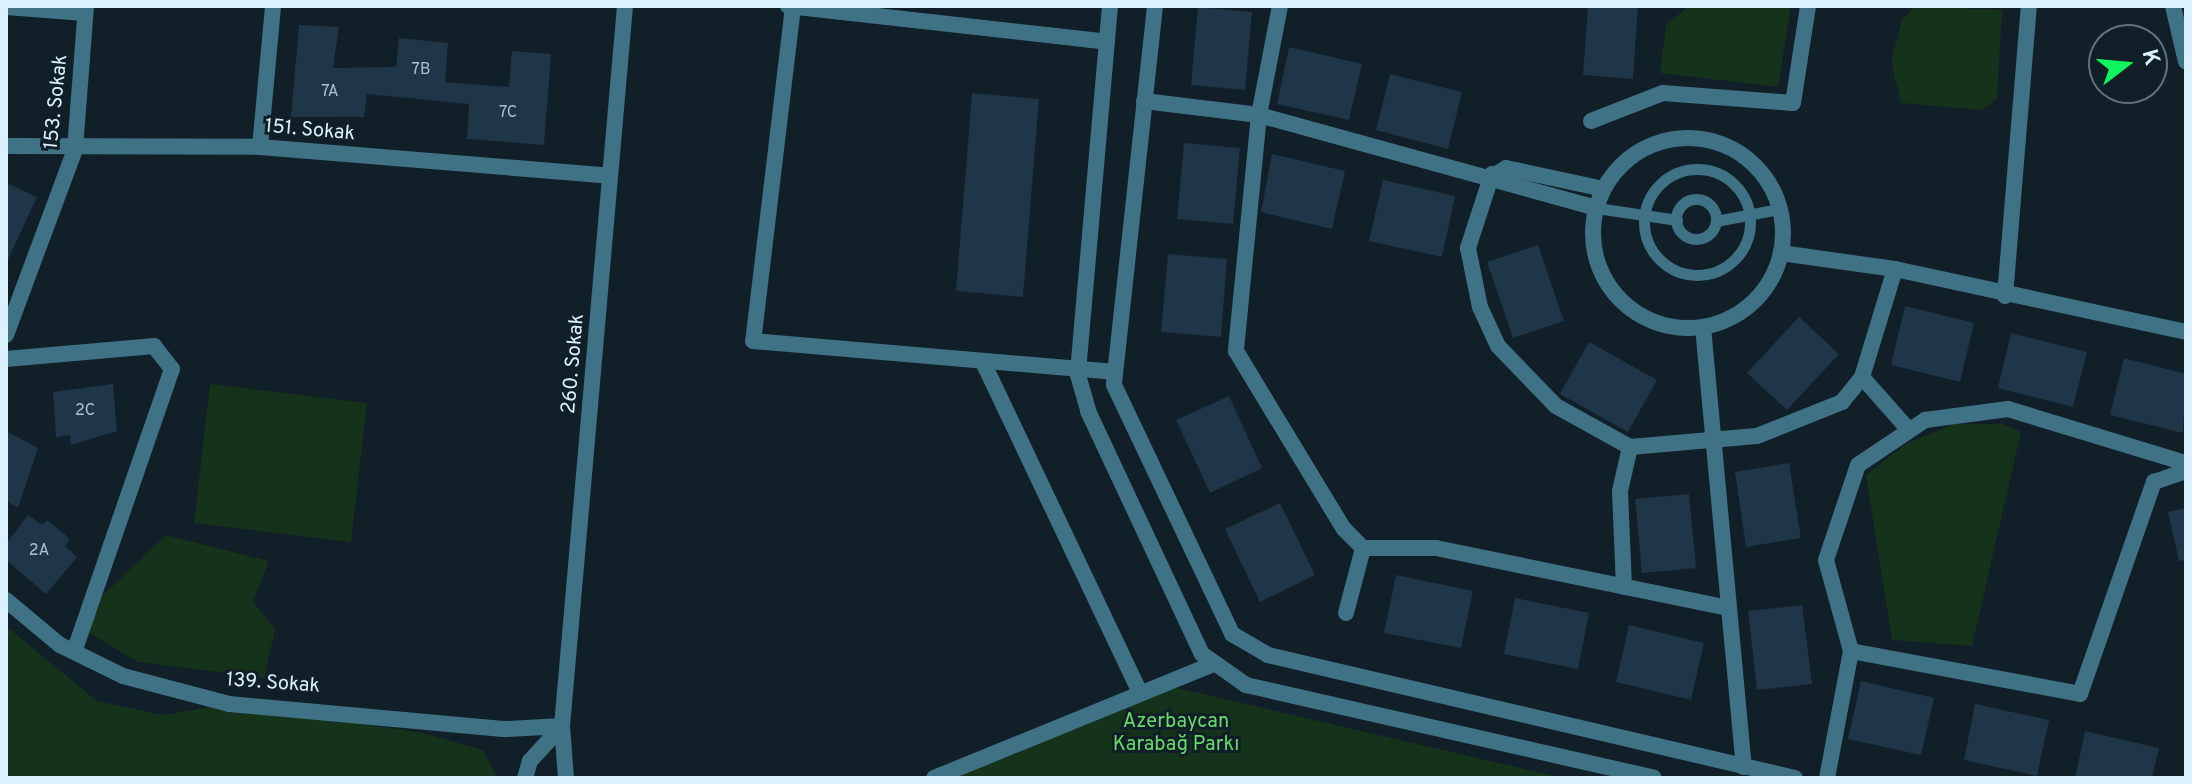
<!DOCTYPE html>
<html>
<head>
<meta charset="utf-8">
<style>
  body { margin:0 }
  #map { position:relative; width:2192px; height:784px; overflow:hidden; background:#111f28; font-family:Overpass,sans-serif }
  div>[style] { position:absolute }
  .green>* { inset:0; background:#15321b }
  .building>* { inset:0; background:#1e3648 }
  .service>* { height:11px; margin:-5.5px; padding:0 5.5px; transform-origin:5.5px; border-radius:5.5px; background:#3f7285 }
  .service>.ring { margin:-5.5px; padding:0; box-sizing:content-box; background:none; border:11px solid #3f7285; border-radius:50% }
  .minor>* { height:16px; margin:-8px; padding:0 8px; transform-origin:8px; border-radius:8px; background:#3f7285 }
  .minor>.ring { margin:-8px; padding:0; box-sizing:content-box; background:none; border:16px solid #3f7285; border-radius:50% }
  .tertiary>* { height:16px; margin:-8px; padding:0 8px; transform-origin:8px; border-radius:8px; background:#3f7285 }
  span { translate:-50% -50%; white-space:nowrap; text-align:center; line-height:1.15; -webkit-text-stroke:6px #111f28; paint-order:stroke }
  .number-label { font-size:16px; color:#acc2d0 }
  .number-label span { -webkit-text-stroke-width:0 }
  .street-label { font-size:20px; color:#dbf1fd }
  .park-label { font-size:20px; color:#6adb69 }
  .frame { position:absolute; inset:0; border:8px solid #dbf1fd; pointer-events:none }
  .north { position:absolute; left:2088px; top:24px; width:80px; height:80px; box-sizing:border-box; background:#111f28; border:2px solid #62737d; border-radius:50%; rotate:74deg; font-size:22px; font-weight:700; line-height:32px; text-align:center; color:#dbf1fd }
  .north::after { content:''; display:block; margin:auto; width:28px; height:36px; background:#10f45d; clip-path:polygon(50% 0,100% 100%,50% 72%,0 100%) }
</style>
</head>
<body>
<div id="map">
  <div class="green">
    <i style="clip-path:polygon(1689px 6px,1791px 6px,1778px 87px,1660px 73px,1666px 25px)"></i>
    <i style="clip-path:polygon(1915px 6px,2002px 10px,1997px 99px,1981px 110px,1901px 103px,1891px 61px,1902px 20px)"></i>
    <i style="clip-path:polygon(210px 384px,367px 403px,351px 542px,194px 523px)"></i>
    <i style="clip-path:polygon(1954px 424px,2003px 424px,2021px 432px,1972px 646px,1892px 640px,1866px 475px,1906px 444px)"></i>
    <i style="clip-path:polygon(166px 535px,269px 561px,253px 601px,275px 630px,264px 678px,138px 662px,88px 632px,103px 595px)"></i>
    <i style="clip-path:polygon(6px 626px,97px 701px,163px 715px,229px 704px,423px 733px,483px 750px,498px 778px,6px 778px)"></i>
    <i style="clip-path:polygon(1173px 687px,1563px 778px,949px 778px)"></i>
  </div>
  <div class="building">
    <i style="clip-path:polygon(1588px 6px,1638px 6px,1633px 79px,1583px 75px)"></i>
    <i style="clip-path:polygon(1198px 7px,1252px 12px,1245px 90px,1191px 85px)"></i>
    <i style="clip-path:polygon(299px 25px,339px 27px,333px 68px,396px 67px,399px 38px,448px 43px,445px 82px,509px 87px,512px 51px,551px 54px,544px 145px,467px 139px,469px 104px,367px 94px,364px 117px,291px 117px)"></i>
    <i style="clip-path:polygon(1289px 47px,1362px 64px,1349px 120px,1277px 104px)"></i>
    <i style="clip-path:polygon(1390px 74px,1462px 92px,1448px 149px,1376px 130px)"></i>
    <i style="clip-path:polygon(972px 93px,1039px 99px,1023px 297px,956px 291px)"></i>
    <i style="clip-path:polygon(1184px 143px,1240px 148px,1233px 224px,1177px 219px)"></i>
    <i style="clip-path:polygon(1272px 154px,1345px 171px,1332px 229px,1261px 212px)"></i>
    <i style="clip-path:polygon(1383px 180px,1455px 196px,1442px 257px,1369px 241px)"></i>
    <i style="clip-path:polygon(6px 183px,37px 197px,6px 264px)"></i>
    <i style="clip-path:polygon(1538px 245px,1564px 321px,1513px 338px,1487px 262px)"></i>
    <i style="clip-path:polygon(1168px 254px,1227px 259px,1221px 337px,1161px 332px)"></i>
    <i style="clip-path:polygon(1905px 306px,1974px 323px,1960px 382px,1891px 365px)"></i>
    <i style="clip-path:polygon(1799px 317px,1839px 354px,1787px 410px,1747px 373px)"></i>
    <i style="clip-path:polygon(2011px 333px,2087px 352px,2073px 407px,1998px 388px)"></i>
    <i style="clip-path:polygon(1589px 342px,1657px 380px,1628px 432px,1560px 394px)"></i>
    <i style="clip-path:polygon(2124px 358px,2186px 374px,2183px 433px,2110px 415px)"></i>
    <i style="clip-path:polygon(113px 384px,117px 431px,71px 445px,70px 435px,56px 437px,53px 392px)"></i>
    <i style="clip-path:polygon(1229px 396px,1262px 468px,1210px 493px,1176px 420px)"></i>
    <i style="clip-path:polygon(6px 431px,38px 448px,18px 508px,6px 501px)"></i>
    <i style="clip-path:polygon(1789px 463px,1801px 538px,1746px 547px,1735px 472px)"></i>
    <i style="clip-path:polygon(1689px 494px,1696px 568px,1642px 573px,1635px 499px)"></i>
    <i style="clip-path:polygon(1280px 503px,1315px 575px,1260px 602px,1225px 529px)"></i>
    <i style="clip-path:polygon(2186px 508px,2186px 560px,2179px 561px,2168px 512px)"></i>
    <i style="clip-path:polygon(28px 515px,42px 525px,47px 520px,70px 539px,65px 546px,77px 557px,46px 594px,6px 560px,6px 544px)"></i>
    <i style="clip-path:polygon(1396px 575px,1473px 591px,1461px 648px,1384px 633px)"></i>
    <i style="clip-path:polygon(1515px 598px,1589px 613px,1578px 669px,1504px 654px)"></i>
    <i style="clip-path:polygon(1802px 605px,1812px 684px,1757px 690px,1748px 611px)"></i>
    <i style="clip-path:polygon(1629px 625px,1704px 643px,1691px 700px,1616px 682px)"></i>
    <i style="clip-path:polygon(1861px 681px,1934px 698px,1921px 755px,1848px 739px)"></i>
    <i style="clip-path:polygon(1975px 704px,2049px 720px,2037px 776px,1964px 760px)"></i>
    <i style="clip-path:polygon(2085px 731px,2159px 748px,2152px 778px,2075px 778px)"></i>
  </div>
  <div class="service">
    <i class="ring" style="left:1644px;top:169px;width:95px;height:95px"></i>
    <i class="ring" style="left:1676px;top:199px;width:29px;height:29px"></i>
    <i style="left:1597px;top:208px;width:81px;rotate:8.5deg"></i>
    <i style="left:1716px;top:221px;width:64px;rotate:-10.8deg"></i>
  </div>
  <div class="minor">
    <i style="left:788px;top:6px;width:321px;rotate:6.4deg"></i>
    <i style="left:1110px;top:6px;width:370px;rotate:95deg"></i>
    <i style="left:1078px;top:375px;width:37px;rotate:74deg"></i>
    <i style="left:1088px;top:411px;width:268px;rotate:64.9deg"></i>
    <i style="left:1202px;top:654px;width:54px;rotate:35.2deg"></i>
    <i style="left:1246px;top:685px;width:418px;rotate:12.8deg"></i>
    <i style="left:1155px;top:6px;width:381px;rotate:96.2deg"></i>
    <i style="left:1114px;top:385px;width:276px;rotate:64.6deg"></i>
    <i style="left:1232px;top:634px;width:42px;rotate:30.3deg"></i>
    <i style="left:1268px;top:655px;width:541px;rotate:13.14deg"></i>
    <i style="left:1280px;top:6px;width:111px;rotate:100.9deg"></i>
    <i style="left:1259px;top:115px;width:237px;rotate:95.6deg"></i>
    <i style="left:1236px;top:351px;width:208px;rotate:58.8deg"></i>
    <i style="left:1344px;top:529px;width:27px;rotate:45deg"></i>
    <i style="left:1363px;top:548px;width:73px"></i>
    <i style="left:1436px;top:548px;width:298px;rotate:11.6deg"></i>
    <i style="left:6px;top:7px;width:79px;rotate:4.3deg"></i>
    <i style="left:793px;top:7px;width:336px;rotate:96.8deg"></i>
    <i style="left:753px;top:341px;width:361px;rotate:4.9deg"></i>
    <i style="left:1144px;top:101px;width:116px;rotate:6.9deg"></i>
    <i style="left:1259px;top:115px;width:351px;rotate:15.4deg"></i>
    <i style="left:1591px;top:121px;width:77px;rotate:-21.3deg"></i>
    <i style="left:1663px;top:93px;width:130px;rotate:4.4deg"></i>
    <i style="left:1793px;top:103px;width:98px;rotate:-81.2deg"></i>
    <i class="ring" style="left:1593px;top:138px;width:174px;height:174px"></i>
    <i style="left:6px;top:146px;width:254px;rotate:0.2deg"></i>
    <i style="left:260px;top:147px;width:351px;rotate:4.7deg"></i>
    <i style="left:260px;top:147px;width:142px;rotate:-84.7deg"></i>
    <i style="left:1492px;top:174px;width:78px;rotate:108deg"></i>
    <i style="left:1468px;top:248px;width:60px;rotate:78.5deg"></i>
    <i style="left:1480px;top:307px;width:43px;rotate:65.2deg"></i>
    <i style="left:1498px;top:346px;width:83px;rotate:46deg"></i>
    <i style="left:1556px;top:406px;width:85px;rotate:29deg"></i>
    <i style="left:1630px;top:447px;width:127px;rotate:-5deg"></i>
    <i style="left:1757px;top:436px;width:92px;rotate:-21.8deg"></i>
    <i style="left:1842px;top:402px;width:32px;rotate:-51deg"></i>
    <i style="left:1862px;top:377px;width:113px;rotate:-73deg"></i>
    <i style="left:1495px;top:175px;width:13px;rotate:-32deg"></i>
    <i style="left:1506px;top:168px;width:100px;rotate:12.1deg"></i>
    <i style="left:1781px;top:253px;width:115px;rotate:8deg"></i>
    <i style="left:1895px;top:269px;width:298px;rotate:12.2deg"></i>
    <i style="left:2005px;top:296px;width:291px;rotate:-85.3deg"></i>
    <i style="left:1703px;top:327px;width:442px;rotate:84.7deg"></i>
    <i style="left:6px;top:335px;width:198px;rotate:-69.6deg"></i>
    <i style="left:75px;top:149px;width:143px;rotate:-85.6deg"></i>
    <i style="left:6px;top:359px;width:149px;rotate:-5deg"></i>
    <i style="left:154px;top:346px;width:29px;rotate:52deg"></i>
    <i style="left:172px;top:369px;width:299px;rotate:109.1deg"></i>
    <i style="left:983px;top:362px;width:366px;rotate:64.6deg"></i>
    <i style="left:1862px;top:377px;width:69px;rotate:48.5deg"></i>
    <i style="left:1624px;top:587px;width:96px;rotate:-92.4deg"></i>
    <i style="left:1620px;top:491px;width:45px;rotate:-77.2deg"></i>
    <i style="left:1346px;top:613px;width:67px;rotate:-75.3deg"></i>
    <i style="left:1851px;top:651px;width:233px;rotate:10.6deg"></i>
    <i style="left:2080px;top:694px;width:225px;rotate:-70.8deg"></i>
    <i style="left:2154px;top:482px;width:34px;rotate:-19deg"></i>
    <i style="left:934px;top:778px;width:299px;rotate:-22.2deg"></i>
    <i style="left:1827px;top:778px;width:129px;rotate:-79.3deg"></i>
    <i style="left:1851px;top:651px;width:94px;rotate:-105.4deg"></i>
    <i style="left:1826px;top:560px;width:100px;rotate:-71.4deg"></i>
    <i style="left:1858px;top:465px;width:81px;rotate:-33.9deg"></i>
    <i style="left:1925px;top:420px;width:84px;rotate:-7.5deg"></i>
    <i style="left:2008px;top:409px;width:186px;rotate:16.9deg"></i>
  </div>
  <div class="tertiary">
    <i style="left:2173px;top:6px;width:57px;rotate:76.9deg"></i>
    <i style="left:6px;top:600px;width:70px;rotate:39.8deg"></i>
    <i style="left:60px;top:645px;width:70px;rotate:26.2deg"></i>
    <i style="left:123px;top:676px;width:110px;rotate:14.8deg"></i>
    <i style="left:229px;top:704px;width:278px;rotate:5.2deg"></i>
    <i style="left:506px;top:729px;width:56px;rotate:-3.1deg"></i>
    <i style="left:525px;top:778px;width:18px;rotate:-74deg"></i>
    <i style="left:530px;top:761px;width:47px;rotate:-47.6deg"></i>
    <i style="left:566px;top:778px;width:52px;rotate:-94.4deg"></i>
    <i style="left:562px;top:726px;width:723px;rotate:-85deg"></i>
  </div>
  <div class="number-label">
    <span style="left:421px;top:70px">7B</span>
    <span style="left:330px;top:92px">7A</span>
    <span style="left:508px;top:113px">7C</span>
    <span style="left:85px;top:411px">2C</span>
    <span style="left:39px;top:551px">2A</span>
  </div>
  <div class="street-label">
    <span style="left:57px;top:102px;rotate:-84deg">153. Sokak</span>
    <span style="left:310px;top:131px;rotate:5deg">151. Sokak</span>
    <span style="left:574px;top:364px;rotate:-85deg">260. Sokak</span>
    <span style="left:273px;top:684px;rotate:4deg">139. Sokak</span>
  </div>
  <div class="park-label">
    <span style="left:1176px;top:734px">Azerbaycan<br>Karabağ Parkı</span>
  </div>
  <div class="frame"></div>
  <div class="north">K</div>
</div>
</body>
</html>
